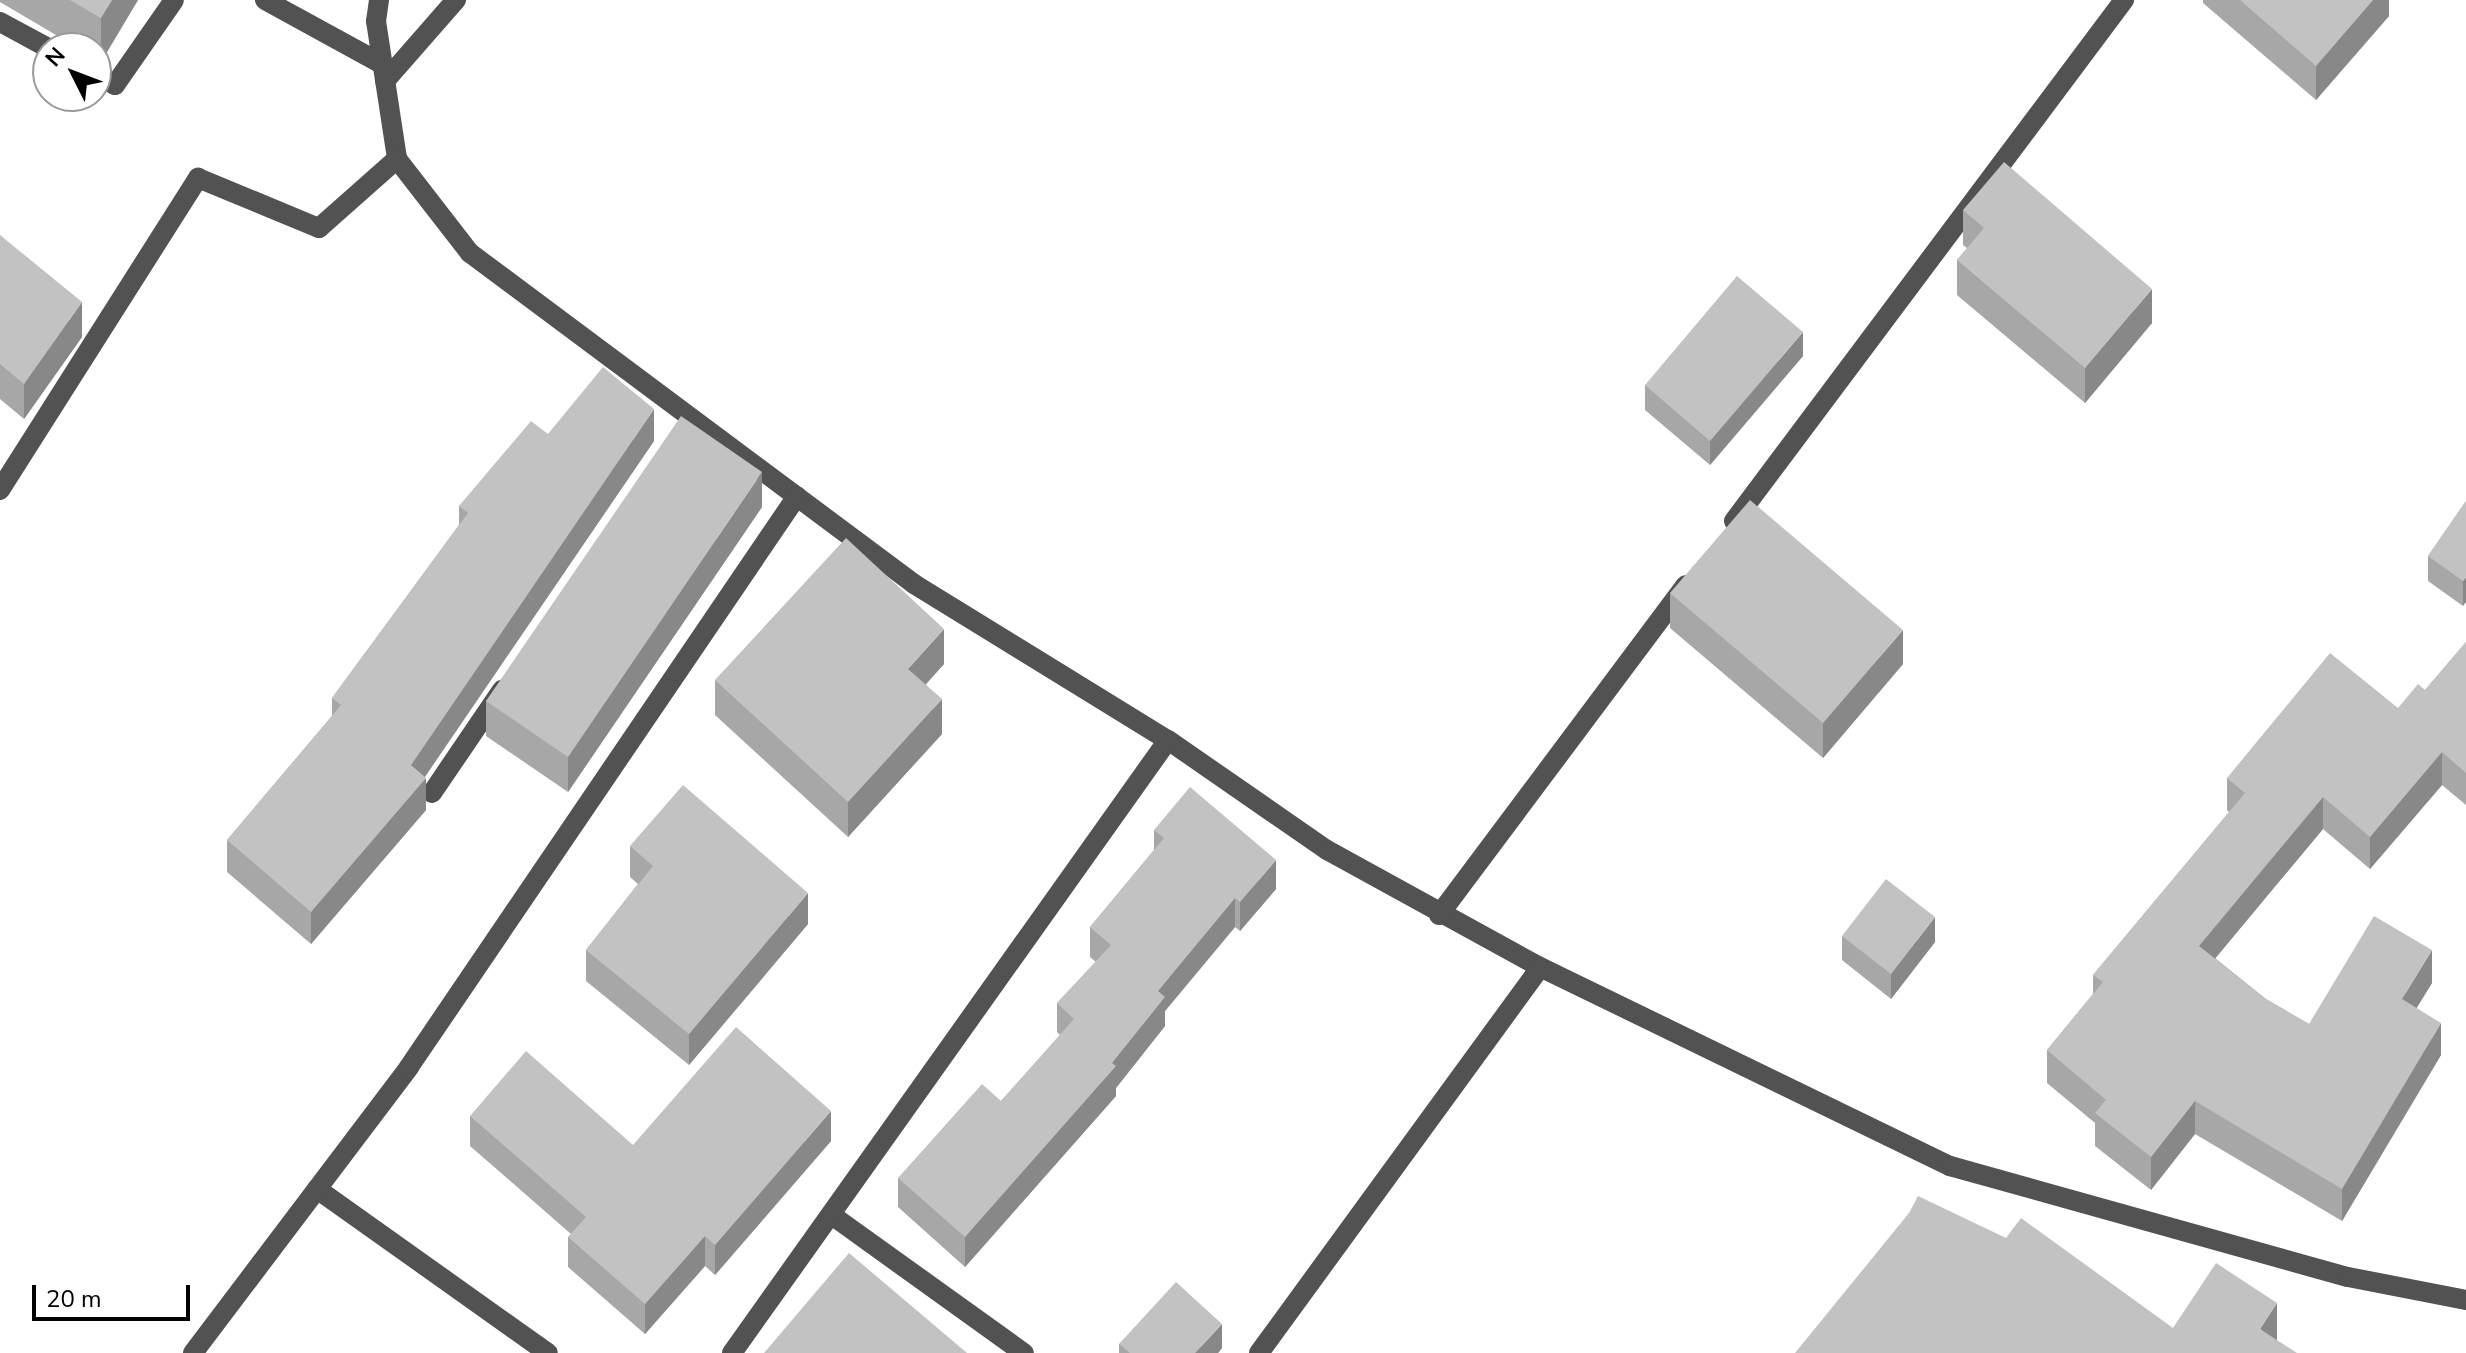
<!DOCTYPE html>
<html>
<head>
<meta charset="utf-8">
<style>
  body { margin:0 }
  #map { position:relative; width:2466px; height:1353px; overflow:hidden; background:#fff; font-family:"Nunito Sans",sans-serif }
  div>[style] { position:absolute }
  .minor>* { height:20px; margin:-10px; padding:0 10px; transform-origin:10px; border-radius:10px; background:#525252 }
  .wall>* { inset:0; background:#a7a7a7 }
  .shaded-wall>* { inset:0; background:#888 }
  .building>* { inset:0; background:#c2c2c2 }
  span { translate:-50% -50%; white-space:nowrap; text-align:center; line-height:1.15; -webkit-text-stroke:6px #fff; paint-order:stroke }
  .north { position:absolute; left:32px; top:32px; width:80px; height:80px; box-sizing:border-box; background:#fff; border:2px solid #999; border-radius:50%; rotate:312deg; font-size:22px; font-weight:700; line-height:32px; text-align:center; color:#000 }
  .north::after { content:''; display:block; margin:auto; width:28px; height:36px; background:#000; clip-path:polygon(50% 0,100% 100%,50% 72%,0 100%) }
  .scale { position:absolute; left:32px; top:1285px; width:158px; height:36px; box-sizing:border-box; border:4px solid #000; border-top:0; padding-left:10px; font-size:24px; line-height:28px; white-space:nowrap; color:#000; -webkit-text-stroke:6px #fff; paint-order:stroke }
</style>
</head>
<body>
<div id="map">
  <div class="minor">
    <i style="left:265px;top:0;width:133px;rotate:28.7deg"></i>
    <i style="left:379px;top:0;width:21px;rotate:98deg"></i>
    <i style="left:376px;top:21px;width:140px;rotate:81.3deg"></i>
    <i style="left:397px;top:159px;width:119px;rotate:52.2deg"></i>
    <i style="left:470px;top:253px;width:554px;rotate:36.7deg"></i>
    <i style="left:914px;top:584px;width:298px;rotate:31.6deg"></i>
    <i style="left:1168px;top:740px;width:193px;rotate:34.7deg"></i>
    <i style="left:1327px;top:850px;width:243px;rotate:28.8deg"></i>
    <i style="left:1540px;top:967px;width:456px;rotate:25.9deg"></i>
    <i style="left:1950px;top:1166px;width:413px;rotate:15.6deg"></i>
    <i style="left:2348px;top:1277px;width:120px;rotate:11deg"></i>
    <i style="left:0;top:22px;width:55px;rotate:28.4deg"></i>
    <i style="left:96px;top:74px;width:22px;rotate:30deg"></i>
    <i style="left:115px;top:85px;width:103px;rotate:-55.2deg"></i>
    <i style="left:385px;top:81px;width:108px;rotate:-48.8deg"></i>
    <i style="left:0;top:490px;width:370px;rotate:-57.6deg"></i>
    <i style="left:198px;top:178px;width:131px;rotate:22.5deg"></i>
    <i style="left:319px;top:228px;width:104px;rotate:-41.5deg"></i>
    <i style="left:1734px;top:521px;width:651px;rotate:-53.18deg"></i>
    <i style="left:432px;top:793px;width:125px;rotate:-55.8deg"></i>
    <i style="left:1439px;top:915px;width:412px;rotate:-53.2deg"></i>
    <i style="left:317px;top:1189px;width:283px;rotate:35.4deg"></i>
    <i style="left:833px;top:1216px;width:235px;rotate:35.7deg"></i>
    <i style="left:193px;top:1353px;width:358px;rotate:-52.9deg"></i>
    <i style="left:409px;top:1067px;width:690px;rotate:-55.8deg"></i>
    <i style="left:732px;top:1353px;width:752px;rotate:-54.58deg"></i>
    <i style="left:1259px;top:1353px;width:477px;rotate:-53.9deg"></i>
  </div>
  <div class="wall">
    <i style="clip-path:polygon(0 0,138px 0,101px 62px,96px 59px,96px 48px,78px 48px,0 2px)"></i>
    <i style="clip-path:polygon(2203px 0,2389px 0,2389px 16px,2316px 100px,2203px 3px)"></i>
    <i style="clip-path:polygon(1963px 210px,2152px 323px,2085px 403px,1957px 295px,1957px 260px,1967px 248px,1963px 245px)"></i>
    <i style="clip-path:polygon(0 235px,82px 337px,24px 419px,0 399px)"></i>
    <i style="clip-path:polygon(1803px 356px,1710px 465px,1645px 410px,1645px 385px)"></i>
    <i style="clip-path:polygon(548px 434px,654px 441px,425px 777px,426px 810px,311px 944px,227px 872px,227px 840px,332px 716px,332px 698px,459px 525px,459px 506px)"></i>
    <i style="clip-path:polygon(2466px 501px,2463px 606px,2428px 581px,2428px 556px)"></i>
    <i style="clip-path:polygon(762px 507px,568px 792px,486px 736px,486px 701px)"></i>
    <i style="clip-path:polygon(1670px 593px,1903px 664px,1823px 758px,1670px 628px)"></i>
    <i style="clip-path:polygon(2466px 642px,2466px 805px,2442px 785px,2370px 869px,2323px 829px,2215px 958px,2266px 999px,2309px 1024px,2432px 983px,2416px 1008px,2441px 1055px,2342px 1221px,2195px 1134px,2151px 1190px,2095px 1146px,2095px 1123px,2047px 1083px,2047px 1050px,2093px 994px,2093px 975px,2229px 812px,2227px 810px,2227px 778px,2398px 708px,2425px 690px)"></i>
    <i style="clip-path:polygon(944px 664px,926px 684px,942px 734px,848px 837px,715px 715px,715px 680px)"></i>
    <i style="clip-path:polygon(1154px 830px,1276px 889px,1240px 931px,1235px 927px,1165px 1011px,1165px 1026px,1116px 1088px,1116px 1096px,965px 1267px,898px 1207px,898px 1178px,1001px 1101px,1060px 1035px,1057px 1032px,1057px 1003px,1096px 962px,1090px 957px,1090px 927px,1154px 850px)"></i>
    <i style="clip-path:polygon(630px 846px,808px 924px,689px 1065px,586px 981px,586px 950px,638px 884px,630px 877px)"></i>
    <i style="clip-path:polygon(1842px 936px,1935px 942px,1891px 999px,1842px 960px)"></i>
    <i style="clip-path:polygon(470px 1116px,633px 1145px,831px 1141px,715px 1275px,705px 1266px,645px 1334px,568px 1267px,568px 1237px,571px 1234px,470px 1146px)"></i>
    <i style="clip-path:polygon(1119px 1344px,1222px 1348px,1218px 1353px,1119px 1353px)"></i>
  </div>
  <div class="shaded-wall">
    <i style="clip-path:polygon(112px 0,138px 0,101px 62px,101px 18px)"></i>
    <i style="clip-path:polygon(2373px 0,2389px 0,2389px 16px,2316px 100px,2316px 66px)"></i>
    <i style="clip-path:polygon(2152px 289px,2152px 323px,2085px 403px,2085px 368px)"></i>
    <i style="clip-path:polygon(82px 302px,82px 337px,24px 419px,24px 384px)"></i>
    <i style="clip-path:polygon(1803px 332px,1803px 356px,1710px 465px,1710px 441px)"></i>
    <i style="clip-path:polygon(654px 409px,654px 441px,417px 788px,426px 778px,426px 810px,311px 944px,311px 912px)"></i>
    <i style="clip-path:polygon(762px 472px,762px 507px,568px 792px,568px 757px)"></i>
    <i style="clip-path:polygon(2466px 577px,2466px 602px,2463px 606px,2463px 581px)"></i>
    <i style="clip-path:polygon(944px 629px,944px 664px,908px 704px,908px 669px)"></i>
    <i style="clip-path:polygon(1903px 630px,1903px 664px,1823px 758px,1823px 723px)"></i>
    <i style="clip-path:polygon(942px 699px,942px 734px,848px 837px,848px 802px)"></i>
    <i style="clip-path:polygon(2442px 752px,2442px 785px,2370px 869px,2370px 837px)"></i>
    <i style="clip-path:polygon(2323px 797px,2323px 829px,2199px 978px,2199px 946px)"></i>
    <i style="clip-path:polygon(1276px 860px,1276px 889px,1240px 931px,1240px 902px)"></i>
    <i style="clip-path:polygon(808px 893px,808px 924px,689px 1065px,689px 1034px)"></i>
    <i style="clip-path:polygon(1235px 898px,1235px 927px,1165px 1011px,1165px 1026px,1116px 1088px,1116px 1096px,965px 1267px,965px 1237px,1112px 1063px,1158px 991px)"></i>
    <i style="clip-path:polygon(1935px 917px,1935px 942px,1891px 999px,1891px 974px)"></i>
    <i style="clip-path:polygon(2432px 950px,2432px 983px,2402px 1032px,2402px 999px)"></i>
    <i style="clip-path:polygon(2441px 1023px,2441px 1055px,2342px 1221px,2342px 1189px)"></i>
    <i style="clip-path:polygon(2195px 1101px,2195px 1134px,2151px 1190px,2151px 1157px)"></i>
    <i style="clip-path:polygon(831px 1111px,831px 1141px,715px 1275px,715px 1245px)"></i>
    <i style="clip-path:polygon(705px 1236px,705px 1266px,645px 1334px,645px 1304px)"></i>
    <i style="clip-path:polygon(2277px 1303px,2277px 1344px,2260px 1329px)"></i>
    <i style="clip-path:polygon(1222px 1324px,1222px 1348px,1218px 1353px,1195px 1353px)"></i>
  </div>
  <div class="building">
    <i style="clip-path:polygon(70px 0,112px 0,101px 18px)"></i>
    <i style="clip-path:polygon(2240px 0,2373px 0,2316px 66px)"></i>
    <i style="clip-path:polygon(2004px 162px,2152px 289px,2085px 368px,1957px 260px,1984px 228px,1963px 210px)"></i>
    <i style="clip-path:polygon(0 235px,82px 302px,24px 384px,0 364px)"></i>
    <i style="clip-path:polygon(1737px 276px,1803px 332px,1710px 441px,1645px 385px)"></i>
    <i style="clip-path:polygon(603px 367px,654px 409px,411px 765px,426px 778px,311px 912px,227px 840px,341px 705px,332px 698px,468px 513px,459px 506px,531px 421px,548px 434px)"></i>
    <i style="clip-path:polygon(681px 416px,762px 472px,568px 757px,486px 701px)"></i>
    <i style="clip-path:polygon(1750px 500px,1903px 630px,1823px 723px,1670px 593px)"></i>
    <i style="clip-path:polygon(2466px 501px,2466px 577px,2463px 581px,2428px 556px)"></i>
    <i style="clip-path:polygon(846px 538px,944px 629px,908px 669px,942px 699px,848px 802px,715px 680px)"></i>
    <i style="clip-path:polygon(2466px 642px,2466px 773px,2442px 752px,2370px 837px,2323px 797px,2199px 946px,2266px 999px,2309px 1024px,2374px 916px,2432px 950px,2402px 999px,2441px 1023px,2342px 1189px,2195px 1101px,2151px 1157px,2095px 1113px,2106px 1100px,2047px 1050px,2103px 982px,2093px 975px,2245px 793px,2227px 778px,2330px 653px,2398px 708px,2418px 684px,2425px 690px)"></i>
    <i style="clip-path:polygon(683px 785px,808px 893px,689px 1034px,586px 950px,653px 866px,630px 846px)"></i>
    <i style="clip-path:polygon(1190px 787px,1276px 860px,1240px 902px,1235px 898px,1158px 991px,1165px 997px,1112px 1063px,1116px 1066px,965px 1237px,898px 1178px,982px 1084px,1001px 1101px,1074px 1019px,1057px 1003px,1111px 945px,1090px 927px,1164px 838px,1154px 830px)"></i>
    <i style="clip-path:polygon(1886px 879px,1935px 917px,1891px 974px,1842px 936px)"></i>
    <i style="clip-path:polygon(736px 1027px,831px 1111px,715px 1245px,705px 1236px,645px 1304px,568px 1237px,586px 1217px,470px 1116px,526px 1051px,633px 1145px)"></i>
    <i style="clip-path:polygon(1918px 1196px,2006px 1238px,2021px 1218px,2173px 1328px,2216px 1263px,2277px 1303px,2260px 1329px,2297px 1353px,1795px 1353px,1909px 1213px)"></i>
    <i style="clip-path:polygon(849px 1253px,967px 1353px,764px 1353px)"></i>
    <i style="clip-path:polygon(1176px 1282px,1222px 1324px,1195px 1353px,1130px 1353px,1119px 1344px)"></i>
  </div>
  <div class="north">N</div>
  <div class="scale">20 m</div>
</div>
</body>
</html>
